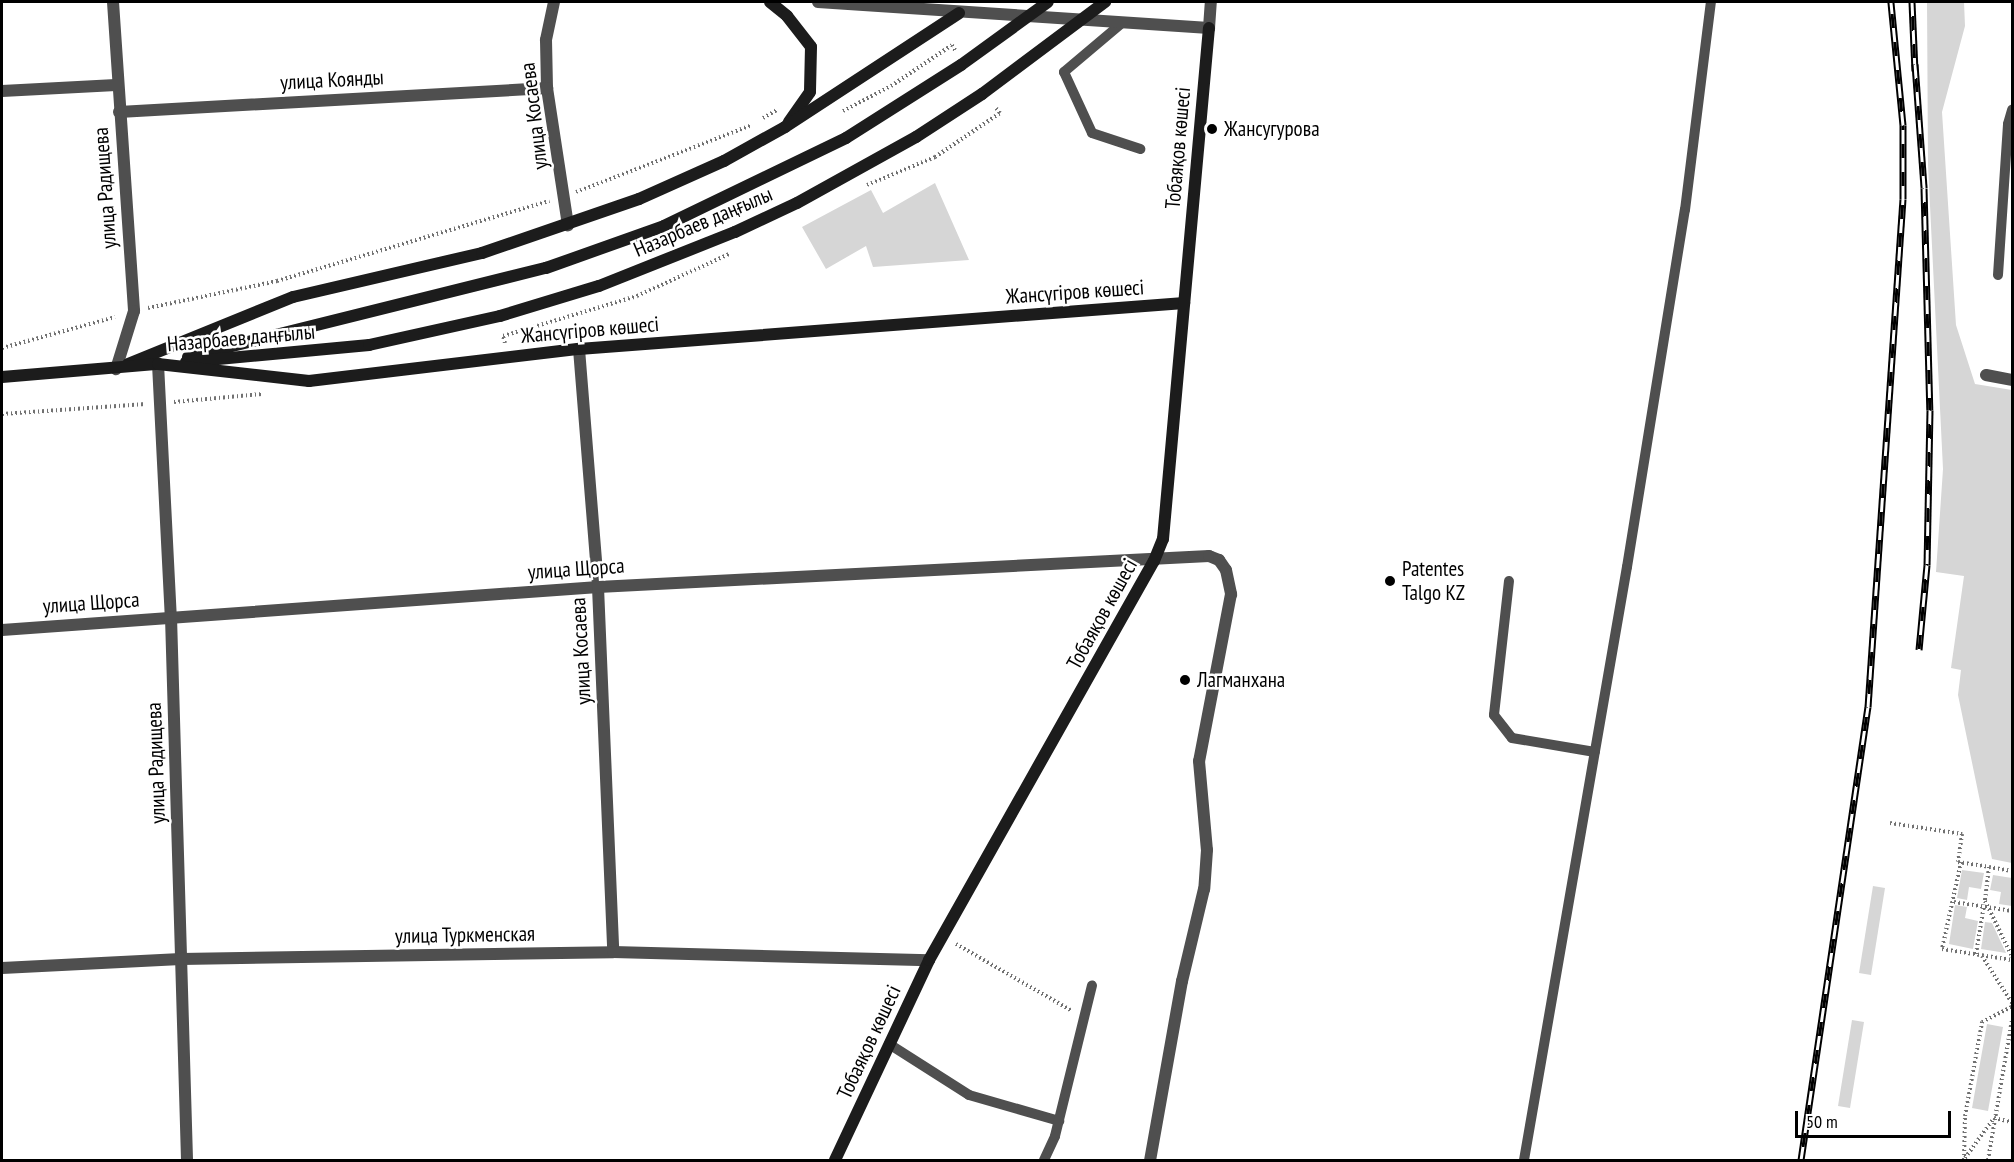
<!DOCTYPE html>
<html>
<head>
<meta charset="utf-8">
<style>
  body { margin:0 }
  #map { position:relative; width:2014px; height:1162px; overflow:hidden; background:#fff; font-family:"PT Sans Narrow",sans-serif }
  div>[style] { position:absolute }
  .green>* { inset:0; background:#d6d6d6 }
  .path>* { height:4px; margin-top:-2px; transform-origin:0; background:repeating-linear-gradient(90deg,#717171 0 1.5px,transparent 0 4.5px) }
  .lane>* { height:10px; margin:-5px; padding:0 5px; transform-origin:5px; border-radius:5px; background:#4f4f4f }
  .street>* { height:12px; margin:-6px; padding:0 6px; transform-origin:6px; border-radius:6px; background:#4f4f4f }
  .secondary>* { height:12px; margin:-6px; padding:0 6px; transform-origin:6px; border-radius:6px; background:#1c1c1c }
  .rail>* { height:7px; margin-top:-3.5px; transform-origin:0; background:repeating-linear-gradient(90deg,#fff 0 14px,#000 0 28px); box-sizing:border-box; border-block:2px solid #000 }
  .secondary-bridge>* { height:12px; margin:-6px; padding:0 6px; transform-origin:6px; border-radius:6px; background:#1c1c1c }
  .dots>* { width:16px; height:16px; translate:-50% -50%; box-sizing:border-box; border:3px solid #fff; border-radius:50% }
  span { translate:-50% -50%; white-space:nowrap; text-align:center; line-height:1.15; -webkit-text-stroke:5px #fff; paint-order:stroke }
  .street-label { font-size:21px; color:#000 }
  .poi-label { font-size:21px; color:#000 }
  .left { translate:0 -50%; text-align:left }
  .frame { position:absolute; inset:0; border:3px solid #000; pointer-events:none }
  .scale { position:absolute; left:1795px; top:1111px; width:156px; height:27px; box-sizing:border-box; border:3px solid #000; border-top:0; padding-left:8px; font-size:18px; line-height:21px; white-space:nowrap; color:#000; -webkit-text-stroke:4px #fff; paint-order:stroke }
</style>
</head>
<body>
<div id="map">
  <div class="green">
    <i style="clip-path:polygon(1927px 2px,1964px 2px,1965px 26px,1942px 112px,1956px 325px,1975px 384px,2012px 390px,2012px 863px,1992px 859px,1958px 695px,1961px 670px,1951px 668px,1964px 576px,1936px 572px,1943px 469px,1928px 165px)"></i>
    <i style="clip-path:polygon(935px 183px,969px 260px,873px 267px,866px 246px,826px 269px,802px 227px,871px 190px,883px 213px)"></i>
    <i style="clip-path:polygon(1962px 870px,1984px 873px,1981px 889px,1969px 887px,1967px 900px,1957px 898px)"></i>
    <i style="clip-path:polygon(1993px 875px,2012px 878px,2012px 906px,1999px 904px,2001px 892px,1990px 890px)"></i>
    <i style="clip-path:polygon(1873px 886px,1885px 888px,1871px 975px,1859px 973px)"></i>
    <i style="clip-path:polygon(1955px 905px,1967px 907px,1965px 918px,1978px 921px,1973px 949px,1949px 944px)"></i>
    <i style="clip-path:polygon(1985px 922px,1992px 923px,2006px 953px,1981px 949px)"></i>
    <i style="clip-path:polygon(1852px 1020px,1864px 1022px,1850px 1108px,1838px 1106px)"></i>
    <i style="clip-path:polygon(1987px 1024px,2003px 1027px,1988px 1111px,1972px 1108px)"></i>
  </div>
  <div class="path">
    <i style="left:843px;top:111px;width:54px;rotate:-27.5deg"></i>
    <i style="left:891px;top:86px;width:73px;rotate:-33.9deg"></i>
    <i style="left:952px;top:45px;width:6px;rotate:59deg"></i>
    <i style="left:763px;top:118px;width:16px;rotate:-30deg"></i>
    <i style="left:867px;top:185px;width:74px;rotate:-22.4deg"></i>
    <i style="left:935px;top:157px;width:78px;rotate:-34.1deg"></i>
    <i style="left:1000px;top:113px;width:6px;rotate:-129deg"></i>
    <i style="left:576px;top:192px;width:188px;rotate:-20.8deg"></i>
    <i style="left:148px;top:308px;width:132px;rotate:-11.8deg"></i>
    <i style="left:277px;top:281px;width:284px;rotate:-16.4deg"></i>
    <i style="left:505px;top:343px;width:7px;rotate:-106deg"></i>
    <i style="left:503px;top:336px;width:140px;rotate:-16.6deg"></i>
    <i style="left:637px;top:296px;width:101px;rotate:-24.5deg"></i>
    <i style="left:2px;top:348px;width:117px;rotate:-15.3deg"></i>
    <i style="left:174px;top:402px;width:88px;rotate:-5.2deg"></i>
    <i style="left:2px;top:414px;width:144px;rotate:-4deg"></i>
    <i style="left:1890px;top:823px;width:73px;rotate:8.7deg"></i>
    <i style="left:1962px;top:834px;width:28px;rotate:98deg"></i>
    <i style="left:1958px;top:862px;width:31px;rotate:9deg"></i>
    <i style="left:1989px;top:867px;width:34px;rotate:97deg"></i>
    <i style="left:1985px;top:901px;width:61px;rotate:63.9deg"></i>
    <i style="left:1961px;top:862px;width:89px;rotate:102.3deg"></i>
    <i style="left:1942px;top:949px;width:71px;rotate:8.9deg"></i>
    <i style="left:1989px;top:867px;width:23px;rotate:10deg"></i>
    <i style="left:1954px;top:902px;width:59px;rotate:8.8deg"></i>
    <i style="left:956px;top:944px;width:134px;rotate:30deg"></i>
    <i style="left:1976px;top:954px;width:50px;rotate:-80.7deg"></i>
    <i style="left:1982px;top:956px;width:56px;rotate:57.4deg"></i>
    <i style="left:1965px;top:1158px;width:49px;rotate:-54.1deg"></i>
    <i style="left:1994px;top:1118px;width:18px;rotate:13deg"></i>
    <i style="left:1964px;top:1160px;width:44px;rotate:-88.7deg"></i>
    <i style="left:1965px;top:1116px;width:96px;rotate:-79.7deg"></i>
    <i style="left:1982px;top:1022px;width:34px;rotate:-27deg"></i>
    <i style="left:1988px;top:1160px;width:143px;rotate:-80.3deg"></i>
  </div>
  <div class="lane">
    <i style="left:1122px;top:23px;width:76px;rotate:139.8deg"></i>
    <i style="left:1064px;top:72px;width:67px;rotate:65.3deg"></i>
    <i style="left:1092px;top:133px;width:51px;rotate:18.4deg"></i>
    <i style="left:1998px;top:275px;width:151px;rotate:-86.2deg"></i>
    <i style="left:2008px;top:124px;width:15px;rotate:-74deg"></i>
    <i style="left:1509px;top:581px;width:135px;rotate:96.4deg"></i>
    <i style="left:1494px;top:715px;width:29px;rotate:52deg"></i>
    <i style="left:1512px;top:738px;width:84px;rotate:9.6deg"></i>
    <i style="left:889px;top:1044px;width:95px;rotate:32.5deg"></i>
    <i style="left:969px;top:1095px;width:94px;rotate:16.1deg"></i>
    <i style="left:1044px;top:1160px;width:26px;rotate:-65deg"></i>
    <i style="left:1055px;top:1136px;width:155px;rotate:-76.2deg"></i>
    <i style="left:1524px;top:1160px;width:602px;rotate:-80.15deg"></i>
    <i style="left:1627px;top:567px;width:362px;rotate:-80.8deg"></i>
    <i style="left:1685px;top:210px;width:210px;rotate:-82.9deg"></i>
  </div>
  <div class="street">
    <i style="left:113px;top:2px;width:310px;rotate:86.1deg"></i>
    <i style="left:134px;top:311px;width:61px;rotate:107.2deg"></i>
    <i style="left:554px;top:2px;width:39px;rotate:102deg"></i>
    <i style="left:546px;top:40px;width:48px;rotate:88.8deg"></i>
    <i style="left:547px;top:88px;width:139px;rotate:81.3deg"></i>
    <i style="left:818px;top:2px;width:392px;rotate:3.8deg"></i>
    <i style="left:1209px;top:28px;width:26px;rotate:-86deg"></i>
    <i style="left:2px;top:91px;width:114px;rotate:-3deg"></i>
    <i style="left:119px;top:112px;width:429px;rotate:-3.2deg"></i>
    <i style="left:579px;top:349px;width:239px;rotate:85.4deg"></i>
    <i style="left:598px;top:587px;width:365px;rotate:87.6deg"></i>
    <i style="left:158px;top:364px;width:253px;rotate:87.1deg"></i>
    <i style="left:171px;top:617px;width:543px;rotate:88.31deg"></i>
    <i style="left:1986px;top:375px;width:26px;rotate:11deg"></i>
    <i style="left:2px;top:630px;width:598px;rotate:-4.13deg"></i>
    <i style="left:598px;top:587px;width:612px;rotate:-2.9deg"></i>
    <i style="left:1209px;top:556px;width:11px;rotate:22deg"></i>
    <i style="left:1219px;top:560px;width:12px;rotate:55deg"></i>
    <i style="left:1226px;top:570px;width:25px;rotate:78deg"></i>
    <i style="left:1231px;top:594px;width:170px;rotate:100.8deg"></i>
    <i style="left:1199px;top:761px;width:89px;rotate:84.9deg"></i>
    <i style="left:1207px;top:850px;width:39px;rotate:94deg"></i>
    <i style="left:1204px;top:889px;width:95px;rotate:103.4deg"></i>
    <i style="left:1182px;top:981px;width:182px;rotate:100.1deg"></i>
    <i style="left:2px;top:968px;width:179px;rotate:-2.9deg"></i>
    <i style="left:181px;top:959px;width:432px;rotate:-0.9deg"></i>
    <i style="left:613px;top:952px;width:316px;rotate:1.5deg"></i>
  </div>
  <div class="secondary">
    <i style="left:770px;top:2px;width:22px;rotate:39deg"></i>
    <i style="left:787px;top:16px;width:39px;rotate:52deg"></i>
    <i style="left:811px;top:47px;width:45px;rotate:91.3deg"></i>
    <i style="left:810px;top:92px;width:37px;rotate:125deg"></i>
    <i style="left:188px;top:357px;width:369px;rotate:-14deg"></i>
    <i style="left:546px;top:268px;width:125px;rotate:-19.6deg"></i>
    <i style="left:664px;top:226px;width:202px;rotate:-25.8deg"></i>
    <i style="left:846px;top:138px;width:136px;rotate:-32.4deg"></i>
    <i style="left:186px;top:362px;width:184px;rotate:-5.3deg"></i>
    <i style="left:369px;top:345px;width:134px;rotate:-12.5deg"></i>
    <i style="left:500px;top:316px;width:103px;rotate:-16.9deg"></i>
    <i style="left:599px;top:286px;width:146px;rotate:-21.7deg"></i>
    <i style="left:735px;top:232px;width:68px;rotate:-25.1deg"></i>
    <i style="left:797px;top:203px;width:136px;rotate:-29deg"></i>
    <i style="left:916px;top:137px;width:79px;rotate:-33.1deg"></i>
    <i style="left:128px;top:364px;width:178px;rotate:-22.1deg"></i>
    <i style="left:293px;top:297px;width:194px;rotate:-13.1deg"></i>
    <i style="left:482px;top:253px;width:166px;rotate:-19deg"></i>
    <i style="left:639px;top:199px;width:93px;rotate:-24.1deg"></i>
    <i style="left:724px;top:161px;width:70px;rotate:-29.1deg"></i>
    <i style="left:785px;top:127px;width:208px;rotate:-33.2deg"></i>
    <i style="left:2px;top:377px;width:157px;rotate:-4.8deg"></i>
    <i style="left:158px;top:364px;width:152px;rotate:6.4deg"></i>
    <i style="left:309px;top:381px;width:272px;rotate:-6.8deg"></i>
    <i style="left:579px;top:349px;width:607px;rotate:-4.35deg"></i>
    <i style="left:835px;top:1160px;width:221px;rotate:-64.8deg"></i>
    <i style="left:929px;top:960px;width:458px;rotate:-60.6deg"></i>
    <i style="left:1154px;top:561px;width:24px;rotate:-68deg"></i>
    <i style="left:1163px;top:539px;width:513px;rotate:-84.86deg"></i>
  </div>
  <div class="rail">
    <i style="left:1912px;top:2px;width:69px;rotate:87.5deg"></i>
    <i style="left:1915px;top:64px;width:124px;rotate:85.8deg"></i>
    <i style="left:1924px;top:188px;width:222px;rotate:88.5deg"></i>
    <i style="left:1930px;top:410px;width:155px;rotate:91.1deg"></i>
    <i style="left:1927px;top:565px;width:85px;rotate:95.4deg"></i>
    <i style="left:1801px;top:1160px;width:458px;rotate:-81.6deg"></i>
    <i style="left:1868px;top:707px;width:509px;rotate:-86.06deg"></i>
    <i style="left:1903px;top:199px;width:74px;rotate:-90deg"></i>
    <i style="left:1903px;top:125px;width:124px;rotate:-95.6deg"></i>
  </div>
  <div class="secondary-bridge">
    <i style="left:961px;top:65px;width:107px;rotate:-35.9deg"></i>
    <i style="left:982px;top:94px;width:154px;rotate:-36.8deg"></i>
  </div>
  <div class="dots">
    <i style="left:1212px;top:129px;background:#000"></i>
    <i style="left:1390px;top:581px;background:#000"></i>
    <i style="left:1185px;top:680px;background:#000"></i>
  </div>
  <div class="street-label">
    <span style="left:332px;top:80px;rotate:-3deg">улица Коянды</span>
    <span style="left:534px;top:116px;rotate:-97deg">улица Косаева</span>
    <span style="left:1178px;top:148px;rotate:-85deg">Тобаяқов көшесі</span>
    <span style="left:105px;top:188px;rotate:-94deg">улица Радищева</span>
    <span style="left:703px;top:222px;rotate:-23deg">Назарбаев даңғылы</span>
    <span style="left:1075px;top:292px;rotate:-4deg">Жансүгіров көшесі</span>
    <span style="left:590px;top:330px;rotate:-5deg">Жансүгіров көшесі</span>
    <span style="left:241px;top:338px;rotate:-5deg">Назарбаев даңғылы</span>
    <span style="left:576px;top:569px;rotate:-4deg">улица Щорса</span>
    <span style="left:91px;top:603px;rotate:-4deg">улица Щорса</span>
    <span style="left:1102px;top:614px;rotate:-61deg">Тобаяқов көшесі</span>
    <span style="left:581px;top:651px;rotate:-93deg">улица Косаева</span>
    <span style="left:156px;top:763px;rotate:-92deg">улица Радищева</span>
    <span style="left:465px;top:935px;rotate:-1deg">улица Туркменская</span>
    <span style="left:869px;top:1042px;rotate:-65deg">Тобаяқов көшесі</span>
  </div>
  <div class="poi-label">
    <span class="left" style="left:1224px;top:129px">Жансугурова</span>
    <span class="left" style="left:1402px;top:581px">Patentes<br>Talgo KZ</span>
    <span class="left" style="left:1197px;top:680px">Лагманхана</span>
  </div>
  <div class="frame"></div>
  <div class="scale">50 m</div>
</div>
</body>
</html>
